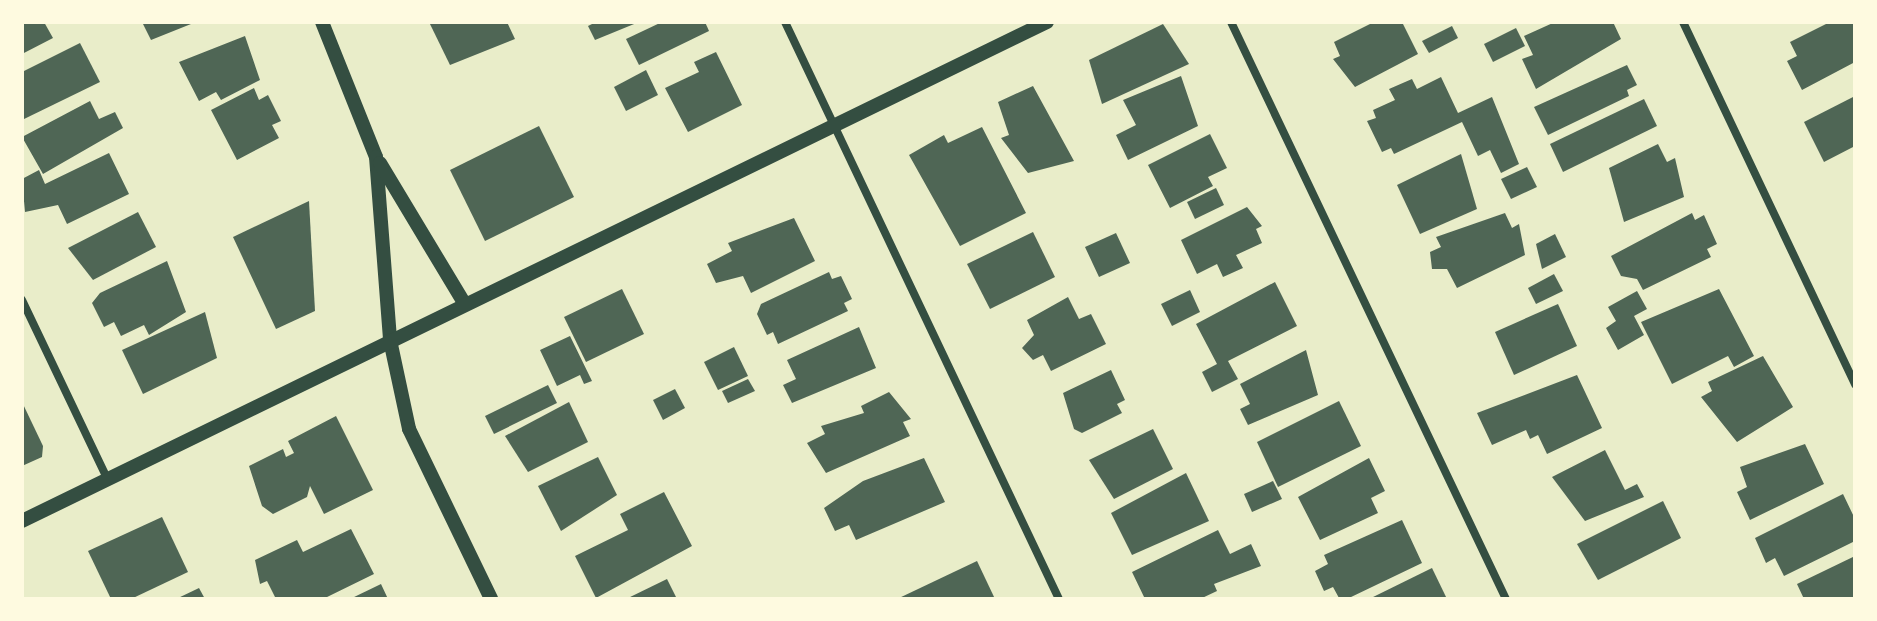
<!DOCTYPE html>
<html>
<head>
<meta charset="utf-8">
<style>
  body { margin:0 }
  #map { position:relative; width:1877px; height:621px; overflow:hidden; background:#e9edc9; font-family:"Archivo Narrow",sans-serif }
  div>[style] { position:absolute }
  .building>* { inset:0; background:#4f6655 }
  .minor>* { height:8px; margin:-4px; padding:0 4px; transform-origin:4px; border-radius:4px; background:#344e41 }
  .tertiary>* { height:14px; margin:-7px; padding:0 7px; transform-origin:7px; border-radius:7px; background:#344e41 }
  span { translate:-50% -50%; white-space:nowrap; text-align:center; line-height:1.15; -webkit-text-stroke:6px #fefae0; paint-order:stroke }
  .frame { position:absolute; inset:0; border:24px solid #fefae0; pointer-events:none }
</style>
</head>
<body>
<div id="map">
  <div class="building">
    <i style="clip-path:polygon(22px 22px,44px 22px,53px 38px,22px 54px)"></i>
    <i style="clip-path:polygon(142px 22px,196px 22px,151px 40px)"></i>
    <i style="clip-path:polygon(429px 22px,507px 22px,515px 39px,450px 65px)"></i>
    <i style="clip-path:polygon(596px 22px,639px 22px,595px 40px,588px 26px)"></i>
    <i style="clip-path:polygon(662px 22px,705px 22px,709px 31px,639px 65px,626px 39px)"></i>
    <i style="clip-path:polygon(1374px 22px,1402px 22px,1418px 54px,1355px 87px,1333px 59px,1340px 56px,1334px 42px)"></i>
    <i style="clip-path:polygon(1555px 22px,1613px 22px,1621px 39px,1536px 89px,1522px 59px,1533px 55px,1524px 36px)"></i>
    <i style="clip-path:polygon(1830px 22px,1855px 22px,1855px 62px,1802px 90px,1787px 61px,1797px 56px,1790px 42px)"></i>
    <i style="clip-path:polygon(1163px 24px,1189px 64px,1102px 104px,1089px 60px)"></i>
    <i style="clip-path:polygon(1452px 26px,1458px 38px,1429px 53px,1422px 41px)"></i>
    <i style="clip-path:polygon(1516px 28px,1525px 46px,1493px 62px,1484px 44px)"></i>
    <i style="clip-path:polygon(245px 36px,260px 80px,221px 100px,216px 92px,199px 101px,179px 62px)"></i>
    <i style="clip-path:polygon(80px 43px,100px 82px,22px 120px,22px 72px)"></i>
    <i style="clip-path:polygon(716px 52px,742px 105px,688px 132px,665px 88px,699px 72px,694px 62px)"></i>
    <i style="clip-path:polygon(1627px 65px,1637px 85px,1627px 90px,1629px 96px,1548px 135px,1534px 107px)"></i>
    <i style="clip-path:polygon(646px 70px,658px 95px,626px 111px,614px 87px)"></i>
    <i style="clip-path:polygon(1181px 76px,1198px 126px,1128px 160px,1116px 135px,1136px 125px,1123px 100px)"></i>
    <i style="clip-path:polygon(1441px 77px,1458px 113px,1492px 97px,1519px 164px,1501px 173px,1490px 150px,1478px 156px,1462px 122px,1394px 154px,1391px 148px,1382px 152px,1367px 121px,1376px 118px,1373px 110px,1395px 100px,1389px 89px,1412px 79px,1417px 89px)"></i>
    <i style="clip-path:polygon(1033px 86px,1074px 161px,1028px 173px,1001px 138px,1009px 135px,998px 102px)"></i>
    <i style="clip-path:polygon(254px 88px,259px 100px,268px 95px,281px 121px,272px 125px,279px 138px,237px 160px,211px 110px)"></i>
    <i style="clip-path:polygon(1855px 96px,1855px 146px,1824px 162px,1804px 122px)"></i>
    <i style="clip-path:polygon(1644px 99px,1657px 126px,1563px 172px,1550px 144px)"></i>
    <i style="clip-path:polygon(90px 101px,99px 119px,115px 112px,123px 128px,43px 174px,22px 137px)"></i>
    <i style="clip-path:polygon(539px 126px,574px 197px,485px 241px,450px 170px)"></i>
    <i style="clip-path:polygon(982px 127px,1026px 213px,960px 246px,909px 155px,944px 135px,948px 143px)"></i>
    <i style="clip-path:polygon(1210px 134px,1227px 168px,1208px 177px,1213px 186px,1170px 208px,1148px 165px)"></i>
    <i style="clip-path:polygon(1658px 144px,1667px 162px,1675px 158px,1684px 197px,1624px 222px,1609px 168px)"></i>
    <i style="clip-path:polygon(109px 153px,129px 194px,67px 224px,58px 205px,25px 212px,22px 179px,39px 170px,45px 184px)"></i>
    <i style="clip-path:polygon(1461px 154px,1477px 209px,1420px 234px,1397px 185px)"></i>
    <i style="clip-path:polygon(1527px 167px,1537px 187px,1511px 199px,1501px 179px)"></i>
    <i style="clip-path:polygon(1216px 188px,1224px 205px,1195px 219px,1187px 202px)"></i>
    <i style="clip-path:polygon(309px 201px,315px 311px,276px 329px,233px 237px)"></i>
    <i style="clip-path:polygon(1247px 207px,1262px 226px,1256px 229px,1262px 243px,1236px 255px,1243px 268px,1223px 277px,1217px 264px,1197px 274px,1181px 240px)"></i>
    <i style="clip-path:polygon(138px 212px,156px 247px,93px 280px,68px 248px)"></i>
    <i style="clip-path:polygon(1505px 213px,1512px 228px,1519px 224px,1525px 255px,1457px 288px,1447px 269px,1432px 269px,1430px 252px,1441px 247px,1436px 237px)"></i>
    <i style="clip-path:polygon(1692px 213px,1695px 220px,1704px 215px,1717px 244px,1707px 249px,1711px 257px,1643px 290px,1637px 279px,1621px 276px,1611px 256px)"></i>
    <i style="clip-path:polygon(794px 218px,815px 261px,751px 293px,743px 276px,716px 283px,707px 264px,732px 251px,728px 243px)"></i>
    <i style="clip-path:polygon(1033px 232px,1055px 277px,990px 309px,967px 264px)"></i>
    <i style="clip-path:polygon(1116px 233px,1130px 263px,1099px 277px,1085px 247px)"></i>
    <i style="clip-path:polygon(1555px 234px,1566px 257px,1542px 269px,1536px 244px)"></i>
    <i style="clip-path:polygon(167px 261px,186px 312px,149px 335px,144px 325px,121px 336px,114px 322px,104px 327px,92px 303px,100px 293px)"></i>
    <i style="clip-path:polygon(829px 272px,832px 279px,841px 276px,852px 299px,844px 303px,848px 311px,778px 344px,773px 332px,767px 335px,757px 314px,761px 304px)"></i>
    <i style="clip-path:polygon(1554px 274px,1563px 291px,1536px 304px,1528px 288px)"></i>
    <i style="clip-path:polygon(1275px 282px,1297px 326px,1228px 361px,1238px 379px,1212px 392px,1202px 372px,1217px 364px,1196px 324px)"></i>
    <i style="clip-path:polygon(622px 289px,644px 334px,586px 362px,564px 317px)"></i>
    <i style="clip-path:polygon(1719px 289px,1754px 356px,1734px 367px,1728px 356px,1672px 384px,1641px 322px)"></i>
    <i style="clip-path:polygon(1190px 290px,1200px 312px,1172px 326px,1161px 304px)"></i>
    <i style="clip-path:polygon(1637px 291px,1647px 309px,1634px 316px,1644px 335px,1618px 350px,1606px 328px,1616px 321px,1608px 307px)"></i>
    <i style="clip-path:polygon(1068px 297px,1079px 319px,1091px 314px,1106px 344px,1051px 371px,1043px 355px,1033px 360px,1022px 348px,1034px 335px,1027px 320px)"></i>
    <i style="clip-path:polygon(1558px 304px,1577px 346px,1514px 375px,1495px 332px)"></i>
    <i style="clip-path:polygon(205px 312px,217px 358px,143px 394px,122px 350px)"></i>
    <i style="clip-path:polygon(859px 327px,876px 368px,792px 403px,783px 385px,796px 379px,787px 360px)"></i>
    <i style="clip-path:polygon(570px 336px,592px 381px,584px 384px,580px 375px,557px 386px,540px 350px)"></i>
    <i style="clip-path:polygon(734px 347px,748px 376px,718px 390px,704px 362px)"></i>
    <i style="clip-path:polygon(1306px 350px,1318px 395px,1248px 425px,1240px 409px,1250px 404px,1240px 384px)"></i>
    <i style="clip-path:polygon(1763px 356px,1793px 407px,1737px 442px,1701px 397px,1712px 391px,1708px 382px)"></i>
    <i style="clip-path:polygon(1111px 370px,1125px 400px,1117px 404px,1122px 413px,1082px 433px,1074px 429px,1063px 393px)"></i>
    <i style="clip-path:polygon(1577px 375px,1602px 428px,1547px 454px,1538px 435px,1530px 439px,1526px 430px,1492px 445px,1477px 413px)"></i>
    <i style="clip-path:polygon(748px 379px,755px 391px,728px 403px,722px 391px)"></i>
    <i style="clip-path:polygon(548px 385px,557px 403px,494px 434px,485px 416px)"></i>
    <i style="clip-path:polygon(675px 389px,685px 408px,663px 420px,653px 400px)"></i>
    <i style="clip-path:polygon(889px 392px,911px 419px,903px 422px,910px 436px,826px 473px,807px 443px,825px 434px,821px 426px,864px 413px,861px 406px)"></i>
    <i style="clip-path:polygon(1339px 401px,1361px 446px,1278px 487px,1257px 442px)"></i>
    <i style="clip-path:polygon(22px 402px,43px 446px,42px 457px,22px 466px)"></i>
    <i style="clip-path:polygon(569px 402px,588px 442px,528px 472px,505px 436px)"></i>
    <i style="clip-path:polygon(336px 416px,373px 490px,324px 514px,310px 486px,307px 497px,273px 514px,262px 506px,249px 466px,283px 449px,286px 457px,294px 453px,288px 441px)"></i>
    <i style="clip-path:polygon(1153px 429px,1173px 469px,1114px 499px,1089px 460px)"></i>
    <i style="clip-path:polygon(1805px 444px,1824px 484px,1750px 520px,1737px 492px,1747px 487px,1740px 467px)"></i>
    <i style="clip-path:polygon(1605px 450px,1625px 490px,1637px 484px,1644px 497px,1585px 521px,1552px 477px)"></i>
    <i style="clip-path:polygon(598px 457px,617px 495px,561px 531px,538px 486px)"></i>
    <i style="clip-path:polygon(924px 458px,945px 502px,856px 540px,849px 525px,835px 531px,824px 508px,863px 481px)"></i>
    <i style="clip-path:polygon(1369px 458px,1385px 491px,1371px 498px,1378px 513px,1320px 540px,1298px 497px)"></i>
    <i style="clip-path:polygon(1186px 473px,1209px 521px,1132px 555px,1111px 513px)"></i>
    <i style="clip-path:polygon(1273px 481px,1282px 499px,1252px 512px,1244px 494px)"></i>
    <i style="clip-path:polygon(664px 492px,692px 546px,596px 598px,575px 556px,628px 530px,620px 514px)"></i>
    <i style="clip-path:polygon(1843px 494px,1855px 519px,1855px 541px,1784px 576px,1775px 558px,1766px 563px,1755px 538px)"></i>
    <i style="clip-path:polygon(1663px 501px,1681px 538px,1598px 580px,1577px 544px)"></i>
    <i style="clip-path:polygon(162px 517px,188px 572px,131px 599px,111px 599px,88px 551px)"></i>
    <i style="clip-path:polygon(1402px 520px,1422px 563px,1349px 598px,1339px 598px,1333px 587px,1324px 591px,1315px 571px,1328px 564px,1324px 555px)"></i>
    <i style="clip-path:polygon(351px 529px,374px 574px,323px 599px,276px 599px,267px 581px,260px 584px,255px 560px,297px 540px,303px 552px)"></i>
    <i style="clip-path:polygon(1218px 530px,1230px 554px,1251px 544px,1261px 566px,1214px 584px,1217px 591px,1200px 599px,1145px 599px,1132px 572px)"></i>
    <i style="clip-path:polygon(1855px 556px,1855px 599px,1804px 599px,1797px 584px)"></i>
    <i style="clip-path:polygon(977px 561px,995px 599px,897px 599px)"></i>
    <i style="clip-path:polygon(1432px 568px,1447px 599px,1369px 599px)"></i>
    <i style="clip-path:polygon(667px 579px,677px 599px,626px 599px)"></i>
    <i style="clip-path:polygon(381px 584px,388px 599px,350px 599px)"></i>
    <i style="clip-path:polygon(199px 588px,205px 599px,176px 599px)"></i>
  </div>
  <div class="minor">
    <i style="left:785px;top:22px;width:639px;rotate:64.6deg"></i>
    <i style="left:1231px;top:22px;width:639px;rotate:64.52deg"></i>
    <i style="left:1683px;top:22px;width:402px;rotate:64.6deg"></i>
    <i style="left:22px;top:300px;width:197px;rotate:64.5deg"></i>
  </div>
  <div class="tertiary">
    <i style="left:322px;top:22px;width:145px;rotate:68.2deg"></i>
    <i style="left:376px;top:157px;width:184px;rotate:85.6deg"></i>
    <i style="left:390px;top:340px;width:91px;rotate:77.9deg"></i>
    <i style="left:409px;top:429px;width:189px;rotate:64.2deg"></i>
    <i style="left:380px;top:163px;width:163px;rotate:59deg"></i>
    <i style="left:22px;top:521px;width:1140px;rotate:-25.96deg"></i>
  </div>
  <div class="frame"></div>
</div>
</body>
</html>
